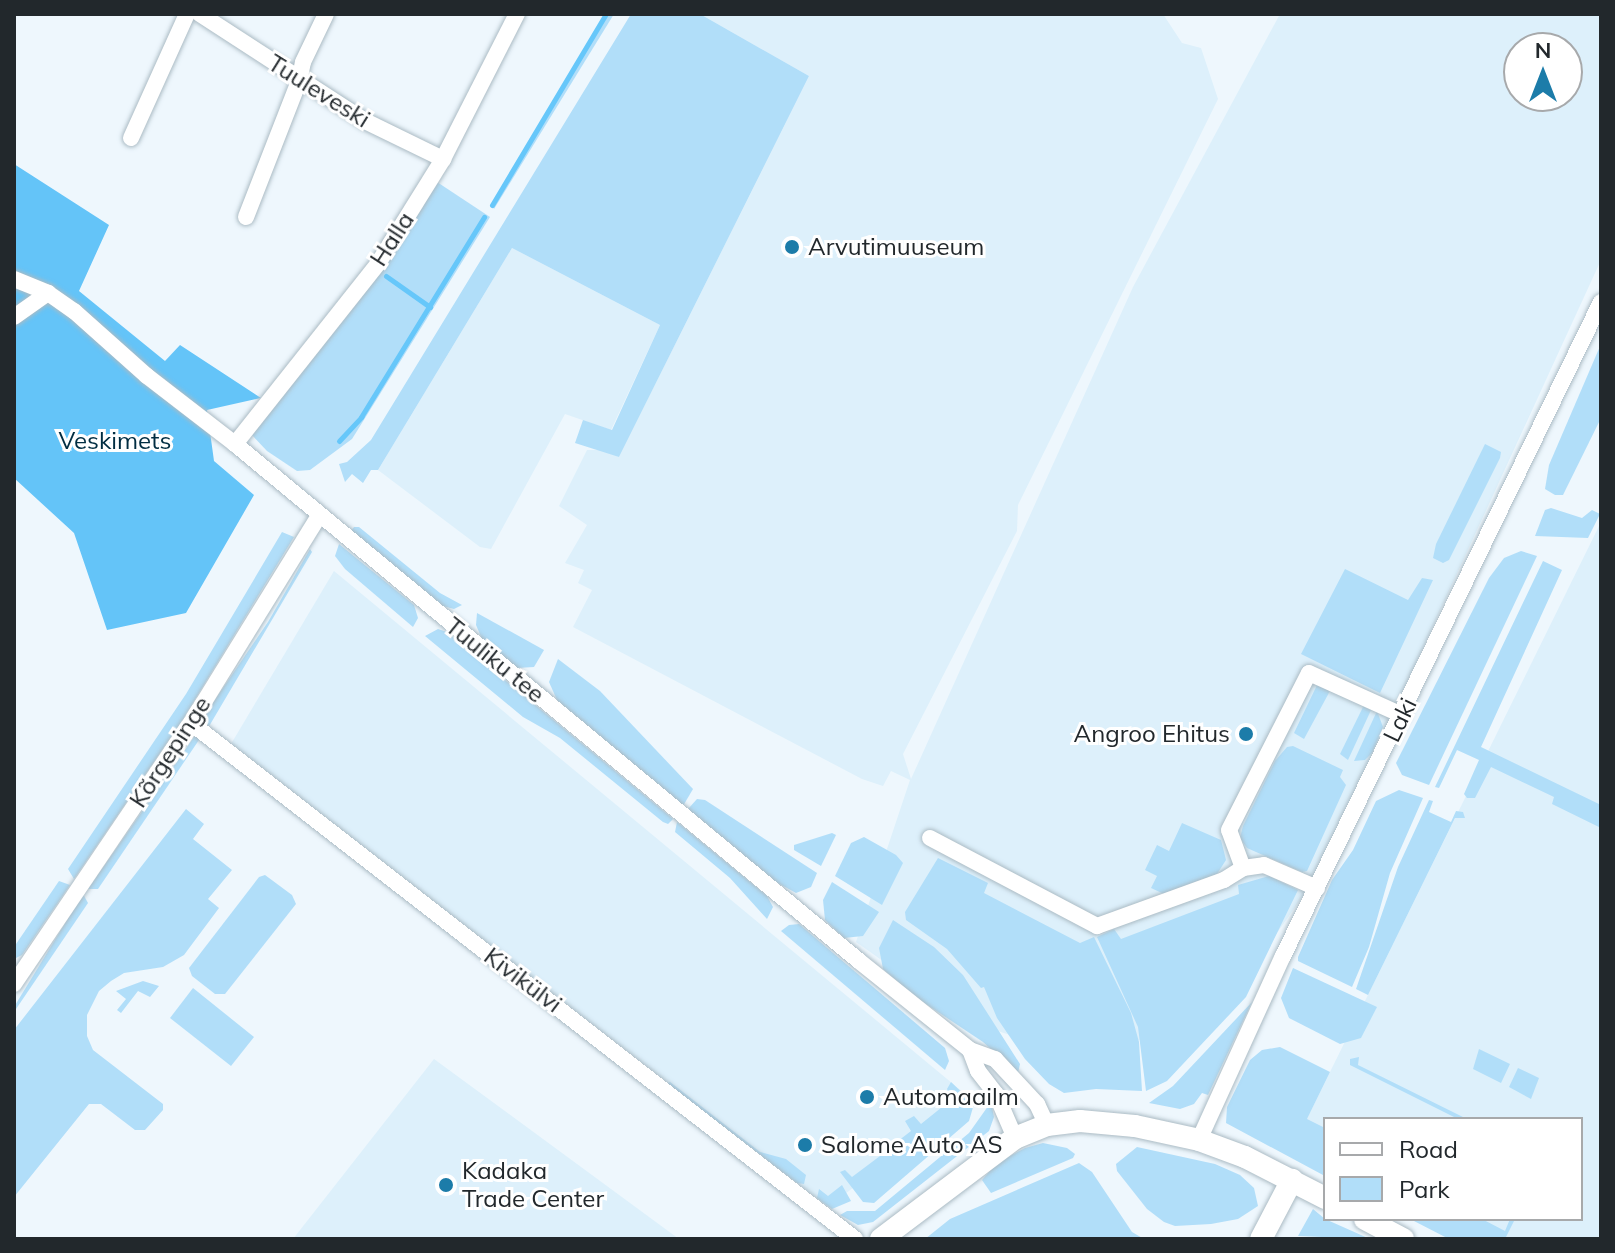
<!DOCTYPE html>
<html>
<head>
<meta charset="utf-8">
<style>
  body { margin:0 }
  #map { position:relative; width:1615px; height:1253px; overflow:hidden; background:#eef7fd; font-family:Mulish,sans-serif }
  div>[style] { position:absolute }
  .built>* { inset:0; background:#ddf0fb }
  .green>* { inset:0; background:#b1def9 }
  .forest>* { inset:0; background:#64c4f8 }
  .stream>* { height:5px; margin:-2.5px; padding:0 2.5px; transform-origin:2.5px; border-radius:2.5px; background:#66c7fa }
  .roads { filter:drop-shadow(0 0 2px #abbbc4) drop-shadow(0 0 2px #abbbc4) }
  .street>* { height:16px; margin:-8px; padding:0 8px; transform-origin:8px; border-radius:8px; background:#fff }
  .secondary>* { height:22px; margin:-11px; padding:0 11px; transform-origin:11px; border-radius:11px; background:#fff }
  .dots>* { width:22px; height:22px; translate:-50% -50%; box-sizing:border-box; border:4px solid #fff; border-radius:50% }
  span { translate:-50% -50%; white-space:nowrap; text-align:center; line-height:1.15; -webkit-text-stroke:6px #fff; paint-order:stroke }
  .street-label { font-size:24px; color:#22282c }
  .poi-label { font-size:24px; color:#22282c }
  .left { translate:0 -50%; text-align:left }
  .right { translate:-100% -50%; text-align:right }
  .park-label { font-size:24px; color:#012d42 }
  .frame { position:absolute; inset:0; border:16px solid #22282c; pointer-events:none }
  .legend { position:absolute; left:1323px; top:1117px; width:260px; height:104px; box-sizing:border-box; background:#fff; border:2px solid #a7a9ab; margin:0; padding:10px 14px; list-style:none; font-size:24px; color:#22282c }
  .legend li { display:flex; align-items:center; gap:16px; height:40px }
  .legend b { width:40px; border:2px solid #a7a9ab }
  .north { position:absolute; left:1503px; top:32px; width:80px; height:80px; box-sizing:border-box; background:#fff; border:2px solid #a7a9ab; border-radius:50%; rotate:0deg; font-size:22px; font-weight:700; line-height:32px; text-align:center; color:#22282c }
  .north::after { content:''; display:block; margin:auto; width:28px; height:36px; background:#1c7ca9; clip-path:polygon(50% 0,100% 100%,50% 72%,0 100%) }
</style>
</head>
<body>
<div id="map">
  <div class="built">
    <i style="clip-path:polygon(evenodd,700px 14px,1163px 14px,1182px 43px,1201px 48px,1218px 99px,1018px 505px,1017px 531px,903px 754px,911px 779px,1133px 287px,1280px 14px,1601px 14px,1601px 260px,1393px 713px,1305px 893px,1261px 956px,1197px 1012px,1135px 1042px,1035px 1043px,982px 1026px,945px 1005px,856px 942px,910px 780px,891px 771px,883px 786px,862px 779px,573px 627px,592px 590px,578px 583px,584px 570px,565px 563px,587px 525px,559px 506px,587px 450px,603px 450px,619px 457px,809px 76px,700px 14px,1519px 48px,1567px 48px,1567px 96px,1519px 96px,1519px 48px)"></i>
    <i style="clip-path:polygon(512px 248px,660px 325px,611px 430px,565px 414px,491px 549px,480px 547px,378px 470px)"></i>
    <i style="clip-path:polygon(1601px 522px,1601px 1239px,1494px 1239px,1455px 1219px,1581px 1219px,1581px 1119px,1325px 1119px,1325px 1153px,1297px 1139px)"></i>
    <i style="clip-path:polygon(334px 571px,970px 1098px,828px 1207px,231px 744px)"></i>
    <i style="clip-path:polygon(434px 1059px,679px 1239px,293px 1239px)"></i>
  </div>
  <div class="green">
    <i style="clip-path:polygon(606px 14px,614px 14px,494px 209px,492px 205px)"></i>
    <i style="clip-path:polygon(631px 14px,700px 14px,809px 76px,619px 457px,575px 443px,583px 420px,612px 430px,660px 325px,512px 248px,378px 470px,371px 470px,363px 483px,352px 474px,345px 482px,339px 464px,347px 462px,371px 440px)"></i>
    <i style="clip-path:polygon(437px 182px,490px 217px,352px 439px,310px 470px,297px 471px,267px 451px,252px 435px)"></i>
    <i style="clip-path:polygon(1601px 344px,1601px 418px,1563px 495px,1555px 495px,1545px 489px,1549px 465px)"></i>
    <i style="clip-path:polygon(1485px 444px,1501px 452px,1500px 458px,1449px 560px,1443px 563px,1433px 558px,1436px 544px)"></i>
    <i style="clip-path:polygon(1551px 508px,1582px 518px,1592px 510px,1600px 514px,1588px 538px,1535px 536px,1545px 510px)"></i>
    <i style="clip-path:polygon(354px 527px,359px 527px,440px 593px,462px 605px,454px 609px,443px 606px,351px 531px)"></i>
    <i style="clip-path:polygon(282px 532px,294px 537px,183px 719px,74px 879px,68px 869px,186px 694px)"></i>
    <i style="clip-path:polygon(339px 544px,414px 605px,418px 618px,413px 627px,345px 569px,335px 556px)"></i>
    <i style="clip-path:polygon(310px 549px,312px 552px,208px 728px,206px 713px,268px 622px)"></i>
    <i style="clip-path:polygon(1521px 551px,1537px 556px,1429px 785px,1402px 775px,1396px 763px,1489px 578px,1504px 558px)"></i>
    <i style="clip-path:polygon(1543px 561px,1562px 570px,1481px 747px,1601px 805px,1601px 828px,1552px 804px,1554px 797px,1491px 767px,1475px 798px,1467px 798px,1464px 794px,1479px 760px,1457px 750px,1439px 788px,1435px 787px)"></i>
    <i style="clip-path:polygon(1345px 569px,1408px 600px,1422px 578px,1433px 580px,1380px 693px,1301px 654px)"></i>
    <i style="clip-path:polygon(477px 613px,544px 650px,534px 667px,517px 668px,482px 639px,476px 625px)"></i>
    <i style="clip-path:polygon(438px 629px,447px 632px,673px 819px,668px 824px,663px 822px,560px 738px,523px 717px,425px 636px)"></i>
    <i style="clip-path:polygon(558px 659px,600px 691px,693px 789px,683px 806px,557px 700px,549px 682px)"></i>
    <i style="clip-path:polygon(1318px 683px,1331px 689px,1304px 739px,1294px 733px)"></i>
    <i style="clip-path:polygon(1364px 705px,1372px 708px,1348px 760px,1340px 754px)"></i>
    <i style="clip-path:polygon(1377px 711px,1383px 727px,1372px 753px,1365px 760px,1354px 761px)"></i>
    <i style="clip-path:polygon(194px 737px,201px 737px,98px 889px,88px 889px)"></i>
    <i style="clip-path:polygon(1293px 746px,1343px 770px,1340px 777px,1346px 785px,1307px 871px,1302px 872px,1247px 848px,1240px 838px,1243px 826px,1275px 761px,1287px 747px)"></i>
    <i style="clip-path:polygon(1399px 790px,1423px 798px,1390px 873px,1369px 947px,1352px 987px,1298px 961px,1298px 957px,1332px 880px,1353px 850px,1376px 801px)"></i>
    <i style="clip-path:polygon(697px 799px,705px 800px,817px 873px,811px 887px,796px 893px,776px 882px,688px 809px)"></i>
    <i style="clip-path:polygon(1429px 800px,1433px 801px,1429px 812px,1451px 822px,1456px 811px,1463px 812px,1465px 818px,1455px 818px,1368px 995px,1356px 989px,1398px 867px)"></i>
    <i style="clip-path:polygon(186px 809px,204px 824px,193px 839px,232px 870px,208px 899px,219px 908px,184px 955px,163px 967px,124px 973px,111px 981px,99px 991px,87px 1015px,87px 1036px,93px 1050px,163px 1104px,163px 1110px,145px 1130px,135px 1130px,101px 1104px,89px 1104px,14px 1197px,14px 1030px)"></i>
    <i style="clip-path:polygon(677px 822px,767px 896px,773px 907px,767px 919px,730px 878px,675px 832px)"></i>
    <i style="clip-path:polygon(1182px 823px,1221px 840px,1226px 860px,1217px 874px,1164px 894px,1151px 888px,1157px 876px,1145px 870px,1157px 845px,1169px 851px)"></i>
    <i style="clip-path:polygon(832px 833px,836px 835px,821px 866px,794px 850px,794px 845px)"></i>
    <i style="clip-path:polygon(864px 837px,896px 855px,903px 863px,882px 905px,835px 876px,851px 843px)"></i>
    <i style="clip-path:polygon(938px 858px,988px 883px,984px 893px,1080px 943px,1094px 937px,1131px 1013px,1139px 1042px,1142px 1091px,1096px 1089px,1064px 1093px,1049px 1084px,1025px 1059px,997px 1018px,984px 987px,981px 988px,947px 949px,906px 920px,905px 912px)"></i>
    <i style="clip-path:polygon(265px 875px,292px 895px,296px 904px,225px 994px,215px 994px,192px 976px,189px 968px,259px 877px)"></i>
    <i style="clip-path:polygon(1269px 876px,1298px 890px,1246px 997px,1167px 1081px,1146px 1091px,1138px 1027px,1097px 937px,1114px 929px,1121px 939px,1239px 894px,1238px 885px)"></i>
    <i style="clip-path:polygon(59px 881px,70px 885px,22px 955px,14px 959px,14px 947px)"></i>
    <i style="clip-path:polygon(832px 882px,879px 912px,863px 936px,844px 938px,825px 920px,823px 900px)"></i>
    <i style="clip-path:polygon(83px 894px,88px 903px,14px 1012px,14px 1007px)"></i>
    <i style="clip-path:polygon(893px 920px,934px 947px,963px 975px,1020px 1064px,1018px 1073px,983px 1042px,914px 996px,883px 969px,879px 948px)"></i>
    <i style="clip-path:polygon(799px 924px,945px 1048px,949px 1061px,945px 1070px,781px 931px,789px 925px)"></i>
    <i style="clip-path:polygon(1293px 968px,1377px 1007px,1361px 1038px,1340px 1044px,1289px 1018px,1281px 998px)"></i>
    <i style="clip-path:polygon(143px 981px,159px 986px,150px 997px,138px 991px,121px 1013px,117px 1010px,126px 999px,116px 991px)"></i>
    <i style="clip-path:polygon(193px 988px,254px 1037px,231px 1066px,170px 1018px)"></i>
    <i style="clip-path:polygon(1252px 1002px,1208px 1095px,1202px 1093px,1194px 1104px,1180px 1109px,1149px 1103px,1173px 1086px)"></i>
    <i style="clip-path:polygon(1280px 1047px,1330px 1072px,1307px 1119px,1325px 1128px,1323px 1175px,1226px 1123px,1227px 1107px,1250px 1060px,1262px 1050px)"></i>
    <i style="clip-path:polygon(1479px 1049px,1510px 1064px,1501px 1083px,1473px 1069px)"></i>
    <i style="clip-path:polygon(1359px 1057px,1358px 1065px,1467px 1119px,1458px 1119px,1350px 1065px,1350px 1059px)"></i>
    <i style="clip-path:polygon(1518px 1068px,1539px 1078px,1531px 1099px,1509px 1087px)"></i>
    <i style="clip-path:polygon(670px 1082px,760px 1152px,786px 1159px,806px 1175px,804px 1184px,797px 1183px,667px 1084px)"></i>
    <i style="clip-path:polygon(951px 1082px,974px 1104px,969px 1121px,874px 1203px,863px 1202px,840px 1172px,845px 1170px,852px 1177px,880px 1156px,873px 1146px,880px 1140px,889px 1148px,911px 1131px,905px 1121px,914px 1116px,921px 1124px,952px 1099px,947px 1089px)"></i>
    <i style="clip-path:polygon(991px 1102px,994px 1117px,989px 1131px,873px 1222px,858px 1225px,840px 1215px,847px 1211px,875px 1211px,969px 1133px)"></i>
    <i style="clip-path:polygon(1043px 1143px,1067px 1148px,1075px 1154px,1073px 1158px,991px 1193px,982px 1180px,997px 1163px,1025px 1148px)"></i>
    <i style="clip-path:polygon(1137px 1147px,1215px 1164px,1240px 1175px,1254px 1188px,1258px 1206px,1238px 1219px,1211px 1224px,1175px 1226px,1164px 1222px,1147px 1209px,1117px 1171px,1116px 1164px)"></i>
    <i style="clip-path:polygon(1079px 1163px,1092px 1172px,1132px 1232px,1144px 1239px,925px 1239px,950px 1219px)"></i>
    <i style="clip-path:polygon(842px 1185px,851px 1201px,832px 1209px,817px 1198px,819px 1189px,828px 1196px)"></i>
    <i style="clip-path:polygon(1313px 1209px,1325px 1219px,1370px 1239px,1298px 1236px)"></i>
    <i style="clip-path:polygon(1482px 1219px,1505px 1231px,1510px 1219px,1515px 1219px,1505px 1239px,1449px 1239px,1414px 1221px)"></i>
  </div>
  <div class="forest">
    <i style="clip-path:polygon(14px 164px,109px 225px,79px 291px,165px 361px,180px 345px,261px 398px,207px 410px,214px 461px,254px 495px,186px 613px,107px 630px,74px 533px,14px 478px)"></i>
  </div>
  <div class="stream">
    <i style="left:492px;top:205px;width:222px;rotate:-59.2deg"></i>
    <i style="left:386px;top:276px;width:54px;rotate:35.2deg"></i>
    <i style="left:339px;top:441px;width:33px;rotate:-47deg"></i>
    <i style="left:361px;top:417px;width:235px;rotate:-58.4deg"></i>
  </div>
  <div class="roads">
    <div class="street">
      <i style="left:200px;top:14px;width:197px;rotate:33deg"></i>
      <i style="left:365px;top:121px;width:87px;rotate:26deg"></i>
      <i style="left:131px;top:138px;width:136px;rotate:-65.7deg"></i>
      <i style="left:246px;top:217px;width:146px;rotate:-68.7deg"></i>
      <i style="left:299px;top:81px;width:19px;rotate:-78deg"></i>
      <i style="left:303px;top:62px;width:53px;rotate:-64.4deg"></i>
      <i style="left:14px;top:279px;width:37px;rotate:22deg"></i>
      <i style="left:48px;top:293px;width:32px;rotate:35deg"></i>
      <i style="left:74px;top:311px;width:98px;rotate:41.7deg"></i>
      <i style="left:147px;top:376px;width:111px;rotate:37.7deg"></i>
      <i style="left:235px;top:444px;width:810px;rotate:39.64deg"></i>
      <i style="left:859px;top:961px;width:142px;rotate:38.7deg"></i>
      <i style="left:970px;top:1050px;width:27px;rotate:20deg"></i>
      <i style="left:995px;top:1059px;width:62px;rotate:47deg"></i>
      <i style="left:1037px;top:1104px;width:23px;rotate:65deg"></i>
      <i style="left:14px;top:317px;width:42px;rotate:-35.2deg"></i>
      <i style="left:235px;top:444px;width:232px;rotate:-51.6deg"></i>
      <i style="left:379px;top:262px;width:121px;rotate:-58.1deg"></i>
      <i style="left:443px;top:159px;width:163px;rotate:-63deg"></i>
      <i style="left:191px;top:723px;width:841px;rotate:37.85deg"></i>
      <i style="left:930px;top:838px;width:189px;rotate:27.8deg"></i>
      <i style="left:1097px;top:926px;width:135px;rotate:-19.9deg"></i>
      <i style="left:1224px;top:880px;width:22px;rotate:-32deg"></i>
      <i style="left:1243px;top:868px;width:21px;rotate:-8deg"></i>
      <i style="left:1264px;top:865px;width:58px;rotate:23.5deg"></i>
      <i style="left:1243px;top:868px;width:40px;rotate:-110.2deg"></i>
      <i style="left:1229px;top:830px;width:176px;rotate:-63deg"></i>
      <i style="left:1309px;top:673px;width:102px;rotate:24.3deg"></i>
      <i style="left:14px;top:984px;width:315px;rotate:-55.9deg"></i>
      <i style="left:191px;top:723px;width:243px;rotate:-58.3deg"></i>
      <i style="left:970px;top:1050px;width:22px;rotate:69deg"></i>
      <i style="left:978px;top:1071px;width:29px;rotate:52deg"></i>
      <i style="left:996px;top:1094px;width:48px;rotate:66.6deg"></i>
      <i style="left:1199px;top:1140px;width:202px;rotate:-65.5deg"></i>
      <i style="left:1283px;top:956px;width:727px;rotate:-64.07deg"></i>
    </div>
    <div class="secondary">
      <i style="left:1365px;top:1219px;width:43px;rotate:27.8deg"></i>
      <i style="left:881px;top:1239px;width:168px;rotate:-37deg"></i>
      <i style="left:1015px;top:1138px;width:35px;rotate:-22deg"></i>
      <i style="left:1047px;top:1125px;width:33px;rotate:-7deg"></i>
      <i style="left:1080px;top:1121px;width:55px;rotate:5.2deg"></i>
      <i style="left:1135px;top:1126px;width:66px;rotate:12.3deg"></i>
      <i style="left:1199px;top:1140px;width:49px;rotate:20.3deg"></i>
      <i style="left:1245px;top:1157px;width:90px;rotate:27.1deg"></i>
      <i style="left:1261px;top:1239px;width:67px;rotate:-62.3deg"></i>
    </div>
  </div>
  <div class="dots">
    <i style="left:792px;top:247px;background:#1c7ca9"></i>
    <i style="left:1246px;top:734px;background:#1c7ca9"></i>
    <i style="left:867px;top:1097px;background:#1c7ca9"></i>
    <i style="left:805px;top:1145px;background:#1c7ca9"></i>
    <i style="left:446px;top:1185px;background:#1c7ca9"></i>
  </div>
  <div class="street-label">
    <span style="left:319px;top:91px;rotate:32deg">Tuuleveski</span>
    <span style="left:392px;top:239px;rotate:-57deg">Halla</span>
    <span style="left:495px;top:660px;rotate:39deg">Tuuliku tee</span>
    <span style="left:1400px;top:720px;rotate:-64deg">Laki</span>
    <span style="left:170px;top:752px;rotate:-57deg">Kõrgepinge</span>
    <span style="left:523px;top:980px;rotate:37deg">Kivikülvi</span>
  </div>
  <div class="poi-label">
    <span class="left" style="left:808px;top:247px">Arvutimuuseum</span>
    <span class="right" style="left:1230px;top:734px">Angroo Ehitus</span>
    <span class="left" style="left:883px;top:1097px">Automaailm</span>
    <span class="left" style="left:821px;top:1145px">Salome Auto AS</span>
    <span class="left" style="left:462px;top:1185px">Kadaka<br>Trade Center</span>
  </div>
  <div class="park-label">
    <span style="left:115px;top:441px">Veskimets</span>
  </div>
  <div class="frame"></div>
  <ul class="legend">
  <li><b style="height:10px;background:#fff"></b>Road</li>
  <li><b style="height:22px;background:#b1def9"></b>Park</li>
  </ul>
  <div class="north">N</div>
</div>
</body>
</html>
